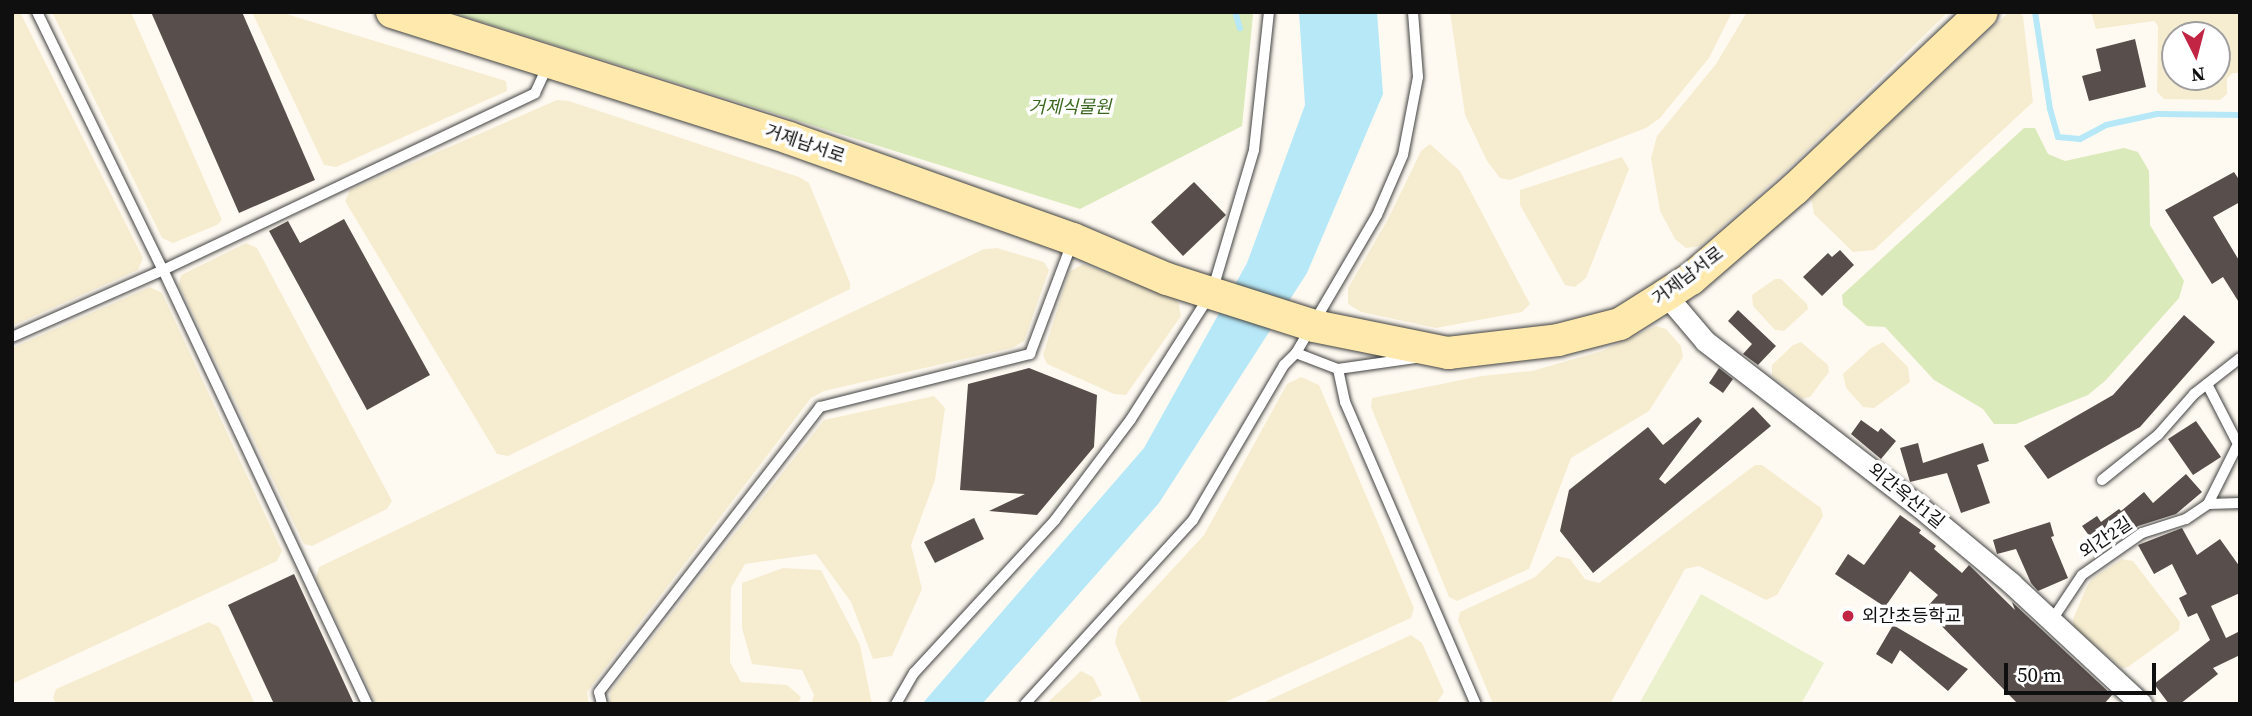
<!DOCTYPE html>
<html>
<head>
<meta charset="utf-8">
<style>
  body { margin:0 }
  #map { position:relative; width:2252px; height:716px; overflow:hidden; background:#fffaf1; font-family:"Source Serif 4","Noto Sans KR",serif }
  div>[style] { position:absolute }
  .farmland>* { inset:0; background:#f6edd1 }
  .green>* { inset:0; background:#daeaba }
  .pitch>* { inset:0; background:#eaf1cc }
  .water>* { inset:0; background:#b6e8f7 }
  .stream>* { height:6px; margin:-3px; padding:0 3px; transform-origin:3px; border-radius:3px; background:#b6e8f7 }
  .building>* { inset:0; background:#584e4b }
  .roads { filter:drop-shadow(0 0 2px #424242) drop-shadow(0 0 2px #424242) }
  .service>* { height:10px; margin:-5px; padding:0 5px; transform-origin:5px; border-radius:5px; background:#fff }
  .minor>* { height:21px; margin:-10.5px; padding:0 10.5px; transform-origin:10.5px; border-radius:10.5px; background:#fff }
  .secondary>* { height:32px; margin:-16px; padding:0 16px; transform-origin:16px; border-radius:16px; background:#ffe9ac }
  .dots>* { width:19px; height:19px; translate:-50% -50%; box-sizing:border-box; border:4px solid #fff; border-radius:50% }
  span { translate:-50% -50%; white-space:nowrap; text-align:center; line-height:1.15; -webkit-text-stroke:7px #fff; paint-order:stroke }
  .park-label { font-size:18px; color:#39681e; font-style:italic }
  .street-label { font-size:18px; color:#0f0f0f }
  .poi-label { font-size:18px; color:#0f0f0f }
  .left { translate:0 -50%; text-align:left }
  .frame { position:absolute; inset:0; border:14px solid #0f0f0f; pointer-events:none }
  .north { position:absolute; left:2161px; top:21px; width:70px; height:70px; box-sizing:border-box; background:#fff; border:2px solid #9f9f9f; border-radius:50%; rotate:174deg; font-size:19px; font-weight:700; line-height:28px; text-align:center; color:#0f0f0f }
  .north::after { content:''; display:block; margin:auto; width:24px; height:32px; background:#c22544; clip-path:polygon(50% 0,100% 100%,50% 72%,0 100%) }
  .scale { position:absolute; left:2004px; top:663px; width:152px; height:32px; box-sizing:border-box; border:4px solid #0f0f0f; border-top:0; padding-left:9px; font-size:21px; line-height:24px; white-space:nowrap; color:#0f0f0f; -webkit-text-stroke:5px #fff; paint-order:stroke }
</style>
</head>
<body>
<div id="map">
  <div class="farmland">
    <i style="clip-path:polygon(12px 12px,20px 12px,143px 258px,138px 270px,12px 326px)"></i>
    <i style="clip-path:polygon(52px 12px,131px 12px,222px 220px,217px 225px,173px 243px,162px 238px)"></i>
    <i style="clip-path:polygon(252px 12px,280px 12px,506px 81px,507px 91px,336px 167px,324px 165px)"></i>
    <i style="clip-path:polygon(1450px 12px,1732px 12px,1709px 58px,1660px 118px,1646px 128px,1510px 180px,1500px 178px,1487px 161px,1465px 115px)"></i>
    <i style="clip-path:polygon(1747px 12px,1948px 12px,1795px 162px,1700px 246px,1686px 248px,1675px 239px,1660px 211px,1651px 158px,1657px 136px,1716px 64px)"></i>
    <i style="clip-path:polygon(2009px 12px,2019px 12px,2023px 16px,2033px 102px,1874px 250px,1853px 252px,1814px 214px,1811px 197px)"></i>
    <i style="clip-path:polygon(evenodd,2091px 12px,2240px 12px,2240px 73px,2233px 73px,2227px 78px,2227px 94px,2220px 100px,2164px 99px,2157px 92px,2158px 26px,2154px 21px,2096px 29px,2091px 12px,2175px 35px,2217px 35px,2217px 77px,2175px 77px,2175px 35px)"></i>
    <i style="clip-path:polygon(557px 100px,569px 101px,799px 177px,809px 183px,850px 283px,850px 289px,508px 456px,497px 454px,345px 201px,350px 190px)"></i>
    <i style="clip-path:polygon(1430px 144px,1460px 171px,1530px 304px,1522px 312px,1436px 328px,1361px 312px,1348px 304px,1348px 288px,1387px 221px,1421px 151px)"></i>
    <i style="clip-path:polygon(1622px 157px,1629px 169px,1586px 278px,1575px 287px,1565px 285px,1520px 205px,1520px 190px)"></i>
    <i style="clip-path:polygon(246px 243px,257px 248px,392px 501px,387px 509px,312px 546px,304px 544px,179px 285px,181px 275px)"></i>
    <i style="clip-path:polygon(997px 248px,1044px 262px,1049px 270px,1024px 341px,1012px 348px,824px 391px,811px 398px,587px 692px,589px 704px,376px 704px,316px 578px,319px 567px,984px 249px)"></i>
    <i style="clip-path:polygon(1083px 264px,1178px 300px,1181px 316px,1126px 395px,1114px 394px,1047px 364px,1043px 355px,1069px 272px)"></i>
    <i style="clip-path:polygon(1775px 279px,1781px 279px,1807px 304px,1808px 309px,1784px 331px,1775px 330px,1753px 306px,1752px 295px)"></i>
    <i style="clip-path:polygon(150px 287px,162px 293px,282px 551px,277px 561px,12px 684px,12px 348px)"></i>
    <i style="clip-path:polygon(1656px 326px,1666px 329px,1681px 346px,1683px 357px,1649px 411px,1571px 458px,1529px 569px,1457px 601px,1449px 597px,1371px 407px,1372px 398px,1481px 376px,1532px 371px,1602px 351px)"></i>
    <i style="clip-path:polygon(1801px 342px,1828px 365px,1829px 372px,1810px 397px,1802px 399px,1772px 376px,1772px 365px,1793px 345px)"></i>
    <i style="clip-path:polygon(1883px 342px,1908px 367px,1910px 382px,1874px 408px,1863px 407px,1846px 388px,1843px 374px,1871px 348px)"></i>
    <i style="clip-path:polygon(1301px 377px,1319px 385px,1414px 608px,1411px 618px,1221px 704px,1142px 704px,1115px 643px,1118px 628px,1204px 535px,1287px 384px)"></i>
    <i style="clip-path:polygon(934px 396px,945px 408px,935px 480px,911px 545px,922px 589px,892px 656px,873px 659px,851px 602px,816px 554px,745px 564px,731px 588px,730px 662px,741px 682px,787px 685px,801px 697px,798px 704px,610px 704px,610px 692px,824px 420px)"></i>
    <i style="clip-path:polygon(1755px 465px,1762px 465px,1821px 508px,1823px 516px,1777px 595px,1766px 600px,1699px 566px,1685px 569px,1610px 704px,1493px 704px,1458px 620px,1460px 612px,1535px 577px,1557px 556px,1570px 559px,1585px 579px,1599px 583px)"></i>
    <i style="clip-path:polygon(2122px 559px,2133px 561px,2180px 622px,2179px 630px,2128px 667px,2122px 668px,2073px 626px,2073px 619px,2087px 586px,2093px 578px)"></i>
    <i style="clip-path:polygon(783px 568px,821px 570px,860px 645px,872px 704px,811px 704px,814px 695px,802px 670px,752px 664px,742px 628px,742px 583px)"></i>
    <i style="clip-path:polygon(209px 622px,219px 627px,255px 704px,56px 704px,53px 698px,56px 689px)"></i>
    <i style="clip-path:polygon(1411px 635px,1422px 643px,1444px 692px,1436px 704px,1260px 704px)"></i>
    <i style="clip-path:polygon(1081px 671px,1093px 677px,1102px 695px,1085px 704px,1046px 704px)"></i>
  </div>
  <div class="green">
    <i style="clip-path:polygon(450px 12px,1252px 12px,1253px 15px,1242px 126px,1080px 209px)"></i>
    <i style="clip-path:polygon(2024px 128px,2035px 128px,2048px 154px,2065px 161px,2124px 148px,2138px 152px,2149px 171px,2150px 225px,2184px 281px,2179px 298px,2106px 380px,2088px 395px,2016px 424px,1994px 424px,1983px 409px,1934px 380px,1885px 327px,1867px 326px,1843px 305px,1842px 295px)"></i>
  </div>
  <div class="pitch">
    <i style="clip-path:polygon(1701px 594px,1824px 663px,1801px 704px,1639px 704px)"></i>
  </div>
  <div class="water">
    <i style="clip-path:polygon(1299px 12px,1377px 12px,1383px 94px,1307px 273px,1159px 503px,982px 704px,922px 704px,1144px 448px,1247px 263px,1305px 105px)"></i>
  </div>
  <div class="stream">
    <i style="left:1235px;top:12px;width:17px;rotate:73deg"></i>
    <i style="left:2035px;top:12px;width:98px;rotate:81.2deg"></i>
    <i style="left:2050px;top:109px;width:29px;rotate:74deg"></i>
    <i style="left:2058px;top:137px;width:22px;rotate:5deg"></i>
    <i style="left:2080px;top:139px;width:30px;rotate:-28deg"></i>
    <i style="left:2106px;top:125px;width:52px;rotate:-12.2deg"></i>
    <i style="left:2157px;top:114px;width:83px;rotate:0.7deg"></i>
  </div>
  <div class="building">
    <i style="clip-path:polygon(151px 12px,242px 12px,315px 180px,239px 213px)"></i>
    <i style="clip-path:polygon(2135px 39px,2146px 87px,2089px 101px,2082px 76px,2101px 71px,2096px 49px)"></i>
    <i style="clip-path:polygon(2234px 172px,2240px 181px,2240px 202px,2213px 217px,2240px 262px,2240px 304px,2223px 277px,2212px 284px,2165px 210px)"></i>
    <i style="clip-path:polygon(1194px 182px,1226px 215px,1183px 256px,1151px 222px)"></i>
    <i style="clip-path:polygon(344px 219px,430px 375px,367px 410px,269px 231px,288px 221px,300px 243px)"></i>
    <i style="clip-path:polygon(1840px 250px,1854px 265px,1822px 296px,1803px 277px,1828px 253px,1832px 257px)"></i>
    <i style="clip-path:polygon(1738px 310px,1776px 346px,1758px 365px,1743px 354px,1752px 344px,1728px 321px)"></i>
    <i style="clip-path:polygon(2184px 315px,2215px 342px,2140px 427px,2048px 479px,2024px 446px,2113px 395px)"></i>
    <i style="clip-path:polygon(1029px 368px,1097px 395px,1094px 447px,1037px 515px,989px 511px,1025px 494px,960px 490px,968px 384px)"></i>
    <i style="clip-path:polygon(1719px 368px,1733px 379px,1723px 393px,1709px 383px)"></i>
    <i style="clip-path:polygon(1753px 407px,1771px 426px,1593px 573px,1560px 531px,1569px 490px,1648px 427px,1663px 445px,1698px 417px,1702px 421px,1659px 479px,1665px 484px)"></i>
    <i style="clip-path:polygon(1861px 420px,1878px 432px,1881px 428px,1896px 441px,1881px 459px,1851px 434px)"></i>
    <i style="clip-path:polygon(2196px 421px,2221px 457px,2193px 475px,2168px 439px)"></i>
    <i style="clip-path:polygon(1918px 443px,1923px 463px,1983px 443px,1989px 461px,1977px 465px,1990px 503px,1961px 513px,1947px 473px,1910px 482px,1900px 448px)"></i>
    <i style="clip-path:polygon(2186px 474px,2202px 492px,2176px 514px,2138px 526px,2101px 552px,2082px 526px,2097px 516px,2101px 522px,2119px 509px,2121px 511px,2144px 492px,2153px 503px)"></i>
    <i style="clip-path:polygon(1900px 515px,1921px 530px,1919px 533px,1936px 546px,1934px 549px,1962px 573px,1969px 565px,2015px 610px,2012px 602px,2112px 695px,2104px 704px,2018px 704px,1925px 609px,1938px 595px,1910px 571px,1885px 607px,1835px 574px,1848px 554px,1864px 565px)"></i>
    <i style="clip-path:polygon(974px 518px,984px 539px,935px 563px,924px 542px)"></i>
    <i style="clip-path:polygon(2050px 522px,2054px 536px,2051px 537px,2068px 578px,2038px 591px,2031px 583px,2016px 549px,1997px 554px,1993px 540px)"></i>
    <i style="clip-path:polygon(2182px 528px,2197px 555px,2220px 539px,2240px 567px,2240px 593px,2211px 606px,2226px 638px,2240px 631px,2240px 655px,2213px 668px,2218px 674px,2180px 704px,2169px 704px,2154px 684px,2210px 640px,2197px 613px,2188px 617px,2179px 598px,2187px 594px,2172px 564px,2154px 574px,2138px 545px)"></i>
    <i style="clip-path:polygon(294px 574px,354px 704px,274px 704px,228px 605px)"></i>
    <i style="clip-path:polygon(1893px 625px,1968px 669px,1948px 691px,1900px 650px,1892px 664px,1876px 654px)"></i>
  </div>
  <div class="roads">
    <div class="service">
      <i style="left:37px;top:12px;width:287px;rotate:64deg"></i>
      <i style="left:163px;top:270px;width:480px;rotate:64.8deg"></i>
      <i style="left:1413px;top:12px;width:65px;rotate:85.6deg"></i>
      <i style="left:1418px;top:77px;width:79px;rotate:100.9deg"></i>
      <i style="left:1403px;top:155px;width:65px;rotate:113.4deg"></i>
      <i style="left:1377px;top:215px;width:160px;rotate:120.4deg"></i>
      <i style="left:1296px;top:353px;width:45px;rotate:20.9deg"></i>
      <i style="left:1338px;top:369px;width:34px;rotate:78deg"></i>
      <i style="left:1345px;top:402px;width:329px;rotate:66.6deg"></i>
      <i style="left:12px;top:337px;width:165px;rotate:-23.9deg"></i>
      <i style="left:163px;top:270px;width:412px;rotate:-25.4deg"></i>
      <i style="left:535px;top:93px;width:33px;rotate:-65deg"></i>
      <i style="left:1338px;top:369px;width:78px;rotate:-8.1deg"></i>
      <i style="left:2207px;top:384px;width:68px;rotate:62.7deg"></i>
      <i style="left:2238px;top:444px;width:67px;rotate:116.6deg"></i>
      <i style="left:2102px;top:480px;width:72px;rotate:-38.8deg"></i>
      <i style="left:2158px;top:435px;width:55px;rotate:-48.7deg"></i>
      <i style="left:2194px;top:394px;width:58px;rotate:-38deg"></i>
      <i style="left:2052px;top:620px;width:54px;rotate:-56.3deg"></i>
      <i style="left:2082px;top:575px;width:73px;rotate:-35deg"></i>
      <i style="left:2142px;top:533px;width:46px;rotate:-17.7deg"></i>
      <i style="left:2186px;top:519px;width:27px;rotate:-34deg"></i>
      <i style="left:2208px;top:504px;width:32px;rotate:-2deg"></i>
      <i style="left:602px;top:704px;width:12px;rotate:-104deg"></i>
      <i style="left:599px;top:692px;width:361px;rotate:-52.2deg"></i>
      <i style="left:820px;top:407px;width:217px;rotate:-14.2deg"></i>
      <i style="left:1030px;top:354px;width:119px;rotate:-69.3deg"></i>
      <i style="left:896px;top:704px;width:36px;rotate:-60deg"></i>
      <i style="left:914px;top:673px;width:208px;rotate:-47.3deg"></i>
      <i style="left:1055px;top:520px;width:126px;rotate:-53deg"></i>
      <i style="left:1131px;top:419px;width:151px;rotate:-57.5deg"></i>
      <i style="left:1212px;top:292px;width:148px;rotate:-73.5deg"></i>
      <i style="left:1254px;top:150px;width:139px;rotate:-83.8deg"></i>
      <i style="left:1025px;top:704px;width:249px;rotate:-47.6deg"></i>
      <i style="left:1193px;top:520px;width:180px;rotate:-59.6deg"></i>
      <i style="left:1284px;top:365px;width:17px;rotate:-45deg"></i>
    </div>
    <div class="minor">
      <i style="left:1666px;top:295px;width:60px;rotate:49.7deg"></i>
      <i style="left:1705px;top:341px;width:267px;rotate:37.7deg"></i>
      <i style="left:1916px;top:504px;width:124px;rotate:39.7deg"></i>
      <i style="left:2011px;top:583px;width:178px;rotate:42.9deg"></i>
    </div>
    <div class="secondary">
      <i style="left:392px;top:12px;width:417px;rotate:17.6deg"></i>
      <i style="left:789px;top:138px;width:301px;rotate:19.6deg"></i>
      <i style="left:1073px;top:239px;width:102px;rotate:23.1deg"></i>
      <i style="left:1167px;top:279px;width:154px;rotate:17.7deg"></i>
      <i style="left:1314px;top:326px;width:137px;rotate:11.4deg"></i>
      <i style="left:1448px;top:353px;width:111px;rotate:-6.7deg"></i>
      <i style="left:1558px;top:340px;width:64px;rotate:-14.5deg"></i>
      <i style="left:1620px;top:324px;width:54px;rotate:-32.2deg"></i>
      <i style="left:1666px;top:295px;width:30px;rotate:-33deg"></i>
      <i style="left:1691px;top:279px;width:138px;rotate:-40.9deg"></i>
      <i style="left:1795px;top:189px;width:257px;rotate:-43.4deg"></i>
    </div>
  </div>
  <div class="dots">
    <i style="left:1848px;top:616px;background:#c22544"></i>
  </div>
  <div class="park-label">
    <span style="left:1070px;top:107px">거제식물원</span>
  </div>
  <div class="street-label">
    <span style="left:805px;top:144px;rotate:19deg">거제남서로</span>
    <span style="left:1688px;top:276px;rotate:-37deg">거제남서로</span>
    <span style="left:1906px;top:496px;rotate:39deg">외간옥산1길</span>
    <span style="left:2106px;top:538px;rotate:-34deg">외간2길</span>
  </div>
  <div class="poi-label">
    <span class="left" style="left:1862px;top:616px">외간초등학교</span>
  </div>
  <div class="frame"></div>
  <div class="north">N</div>
  <div class="scale">50 m</div>
</div>
</body>
</html>
